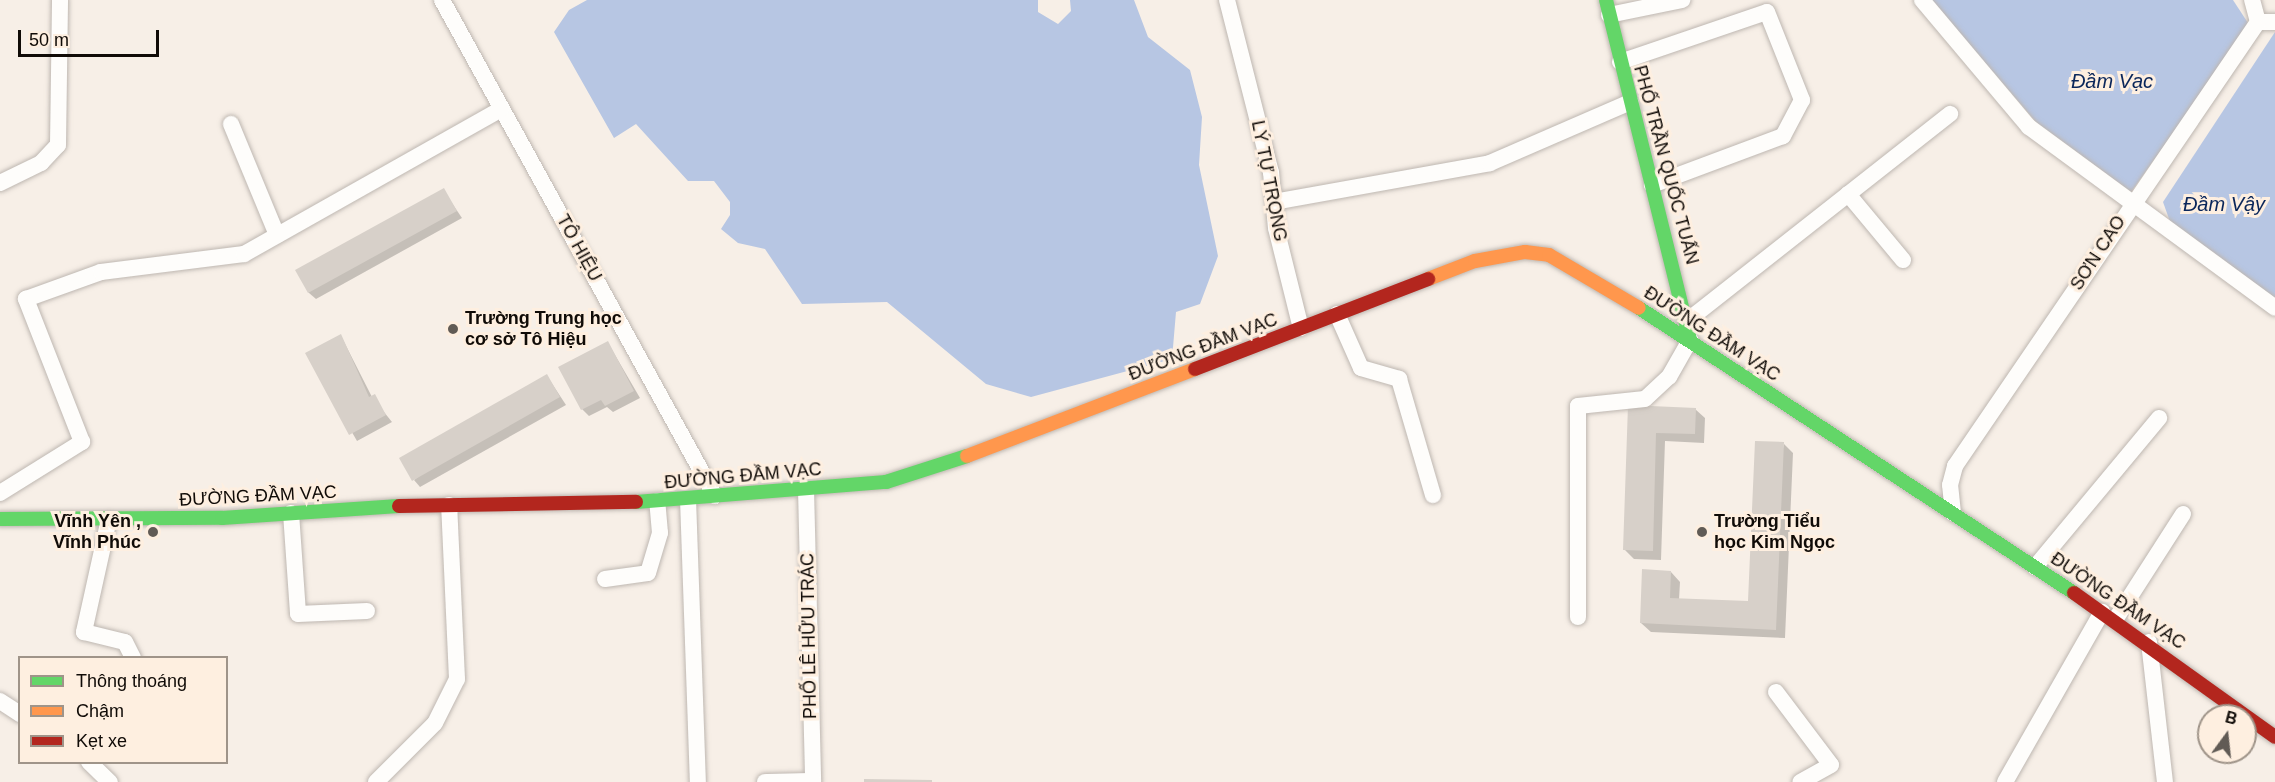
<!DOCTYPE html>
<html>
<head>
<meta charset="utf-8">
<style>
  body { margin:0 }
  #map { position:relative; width:2275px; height:782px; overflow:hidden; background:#f7efe7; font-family:Arial,sans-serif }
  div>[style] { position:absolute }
  .water>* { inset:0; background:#b7c6e3 }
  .shadow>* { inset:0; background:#0003 }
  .building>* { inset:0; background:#d7d0c9 }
  .roads { filter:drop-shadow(0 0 2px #beb7b1) drop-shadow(0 0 2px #beb7b1) }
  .street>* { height:16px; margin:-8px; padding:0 8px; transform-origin:8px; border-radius:8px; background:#fefdfb }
  .fast>* { height:14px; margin:-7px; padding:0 7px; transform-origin:7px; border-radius:7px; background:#63d668 }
  .slow>* { height:14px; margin:-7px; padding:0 7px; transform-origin:7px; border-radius:7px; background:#ff974d }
  .jam>* { height:14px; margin:-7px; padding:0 7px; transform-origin:7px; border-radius:7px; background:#b3261e }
  .dots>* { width:16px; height:16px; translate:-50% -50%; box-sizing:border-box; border:3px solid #feefe0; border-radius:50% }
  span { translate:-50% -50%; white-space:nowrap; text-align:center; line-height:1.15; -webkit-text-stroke:6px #feefe0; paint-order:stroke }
  .street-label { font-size:18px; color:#100b07 }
  .poi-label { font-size:18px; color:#100b07; font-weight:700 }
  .left { translate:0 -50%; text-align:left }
  .right { translate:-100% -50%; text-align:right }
  .water-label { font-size:20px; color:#0a265a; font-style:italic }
  .legend { position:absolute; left:18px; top:656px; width:210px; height:108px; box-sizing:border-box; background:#feefe0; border:2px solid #9f9489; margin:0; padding:8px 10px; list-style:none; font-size:18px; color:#100b07 }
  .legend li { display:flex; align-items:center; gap:12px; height:30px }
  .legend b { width:30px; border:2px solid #9f9489 }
  .north { position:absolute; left:2197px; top:704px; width:60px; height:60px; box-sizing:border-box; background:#feefe0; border:2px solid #9f9489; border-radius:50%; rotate:15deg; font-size:16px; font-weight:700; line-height:24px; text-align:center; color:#100b07 }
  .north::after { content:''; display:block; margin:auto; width:21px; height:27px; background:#615b55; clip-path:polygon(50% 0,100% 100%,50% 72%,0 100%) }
  .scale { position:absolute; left:18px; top:30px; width:141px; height:27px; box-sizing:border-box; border:3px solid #100b07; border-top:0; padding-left:8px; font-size:18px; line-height:21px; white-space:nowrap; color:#100b07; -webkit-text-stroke:4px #feefe0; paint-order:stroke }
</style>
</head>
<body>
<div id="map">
  <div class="water">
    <i style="clip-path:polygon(587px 0,1038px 0,1038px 12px,1058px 24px,1071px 11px,1070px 0,1134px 0,1148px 37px,1190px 70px,1202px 117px,1199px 165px,1218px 256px,1200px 304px,1176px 312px,1172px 359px,1031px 397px,986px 384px,887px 302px,802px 304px,765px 249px,738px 243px,721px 229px,730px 215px,730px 202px,714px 181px,688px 181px,636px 124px,614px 138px,554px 32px,569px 10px)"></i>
    <i style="clip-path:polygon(1931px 0,2233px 0,2250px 26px,2131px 192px,2036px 122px)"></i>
    <i style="clip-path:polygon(2275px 32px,2275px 302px,2173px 230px,2163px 202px)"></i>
  </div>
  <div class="shadow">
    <i style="clip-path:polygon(443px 190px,462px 218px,316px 299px,309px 293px,297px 271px)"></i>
    <i style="clip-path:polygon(341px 336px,372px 397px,392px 422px,357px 441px,307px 354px)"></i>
    <i style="clip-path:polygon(608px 343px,640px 398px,613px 412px,607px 407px,589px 416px,582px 409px)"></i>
    <i style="clip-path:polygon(547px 376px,566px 405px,420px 487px,414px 480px)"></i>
    <i style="clip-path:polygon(1629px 407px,1695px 409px,1705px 418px,1704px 443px,1665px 441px,1661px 560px,1634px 559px,1625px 550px)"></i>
    <i style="clip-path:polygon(1784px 444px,1793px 453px,1785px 638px,1651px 632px,1641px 623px,1671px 572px,1680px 582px,1679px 600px,1749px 603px)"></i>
  </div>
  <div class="building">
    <i style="clip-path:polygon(444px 188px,457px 211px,308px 293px,295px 270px)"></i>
    <i style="clip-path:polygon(341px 334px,369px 397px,375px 394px,386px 415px,349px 435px,305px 353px)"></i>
    <i style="clip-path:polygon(608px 341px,634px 391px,605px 406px,601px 400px,581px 410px,558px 367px)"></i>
    <i style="clip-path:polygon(547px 374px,560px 397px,412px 481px,399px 458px)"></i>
    <i style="clip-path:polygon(1628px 405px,1696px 408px,1695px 434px,1656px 433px,1653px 551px,1623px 550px)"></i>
    <i style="clip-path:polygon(1755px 441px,1784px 442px,1776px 630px,1640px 623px,1642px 569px,1671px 571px,1670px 598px,1748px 601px)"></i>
    <i style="clip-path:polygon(864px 779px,932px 780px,932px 782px,864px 782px)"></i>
  </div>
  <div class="roads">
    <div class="street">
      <i style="left:442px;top:0;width:566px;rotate:61.17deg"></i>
      <i style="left:1227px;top:0;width:178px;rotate:75.7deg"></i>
      <i style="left:1271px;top:172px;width:56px;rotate:84.9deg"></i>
      <i style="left:1276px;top:228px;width:103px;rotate:76deg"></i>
      <i style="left:1922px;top:0;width:166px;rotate:49.9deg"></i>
      <i style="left:2029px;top:127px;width:305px;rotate:36.3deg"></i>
      <i style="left:1609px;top:15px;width:75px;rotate:-11.6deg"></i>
      <i style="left:2258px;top:22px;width:17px"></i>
      <i style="left:1620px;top:62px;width:155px;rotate:-18.8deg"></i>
      <i style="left:1767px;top:12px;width:95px;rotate:68.3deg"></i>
      <i style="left:1802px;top:100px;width:41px;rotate:117.8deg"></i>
      <i style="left:1783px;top:136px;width:140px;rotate:159.5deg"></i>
      <i style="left:231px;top:124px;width:120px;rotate:67.5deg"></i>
      <i style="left:0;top:183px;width:46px;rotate:-26deg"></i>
      <i style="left:41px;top:163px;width:25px;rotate:-47deg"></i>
      <i style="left:58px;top:145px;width:145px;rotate:-89.2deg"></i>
      <i style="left:1848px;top:194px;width:86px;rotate:50.2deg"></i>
      <i style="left:1274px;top:202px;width:219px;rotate:-10.2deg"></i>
      <i style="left:1490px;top:163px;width:153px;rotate:-23.5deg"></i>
      <i style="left:1337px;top:314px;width:59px;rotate:66deg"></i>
      <i style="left:1361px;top:368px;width:40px;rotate:16deg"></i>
      <i style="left:1399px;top:379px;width:121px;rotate:73.7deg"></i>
      <i style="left:1687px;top:321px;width:335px;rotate:-38.2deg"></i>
      <i style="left:806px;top:489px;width:293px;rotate:88.6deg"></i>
      <i style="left:0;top:493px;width:97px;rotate:-31.9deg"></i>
      <i style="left:82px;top:442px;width:154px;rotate:-111.4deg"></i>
      <i style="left:26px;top:299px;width:80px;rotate:-19.8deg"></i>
      <i style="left:101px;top:272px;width:144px;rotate:-7.2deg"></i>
      <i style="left:244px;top:254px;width:295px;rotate:-29.4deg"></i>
      <i style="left:688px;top:499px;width:283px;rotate:88deg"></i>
      <i style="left:291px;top:513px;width:101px;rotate:86deg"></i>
      <i style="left:298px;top:614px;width:69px;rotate:-2.5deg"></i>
      <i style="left:1953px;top:513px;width:28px;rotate:-96deg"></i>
      <i style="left:1950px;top:485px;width:20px;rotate:-75deg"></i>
      <i style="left:1955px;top:466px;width:538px;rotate:-55.69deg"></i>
      <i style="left:2258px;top:22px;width:23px;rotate:-105deg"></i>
      <i style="left:109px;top:519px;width:116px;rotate:102.5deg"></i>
      <i style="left:84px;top:632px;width:42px;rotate:13.7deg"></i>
      <i style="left:125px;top:642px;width:18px;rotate:63deg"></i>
      <i style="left:2035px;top:567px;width:194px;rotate:-50.2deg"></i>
      <i style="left:605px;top:579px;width:43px;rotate:-7.9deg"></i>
      <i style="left:648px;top:573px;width:42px;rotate:-73.3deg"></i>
      <i style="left:660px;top:533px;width:32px;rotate:-95deg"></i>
      <i style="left:1578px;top:617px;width:211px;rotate:-90deg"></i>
      <i style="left:1578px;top:406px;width:67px;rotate:-6deg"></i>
      <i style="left:1645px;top:399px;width:33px;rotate:-43deg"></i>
      <i style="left:1669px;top:377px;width:43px;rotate:-60.4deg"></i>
      <i style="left:2115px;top:620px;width:126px;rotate:-57.3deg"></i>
      <i style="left:2149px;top:642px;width:141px;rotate:83.5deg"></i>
      <i style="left:1776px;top:692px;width:91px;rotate:53deg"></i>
      <i style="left:1831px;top:765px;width:35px;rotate:151deg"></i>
      <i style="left:0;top:701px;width:24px;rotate:33deg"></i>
      <i style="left:89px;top:762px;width:29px;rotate:44deg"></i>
      <i style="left:376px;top:782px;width:83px;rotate:-45deg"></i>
      <i style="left:435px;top:723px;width:49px;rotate:-63.4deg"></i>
      <i style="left:457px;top:679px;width:174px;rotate:-92.6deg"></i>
      <i style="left:765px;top:782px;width:48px;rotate:-1.2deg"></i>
      <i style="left:2005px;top:782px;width:196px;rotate:-60.3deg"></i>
    </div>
    <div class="fast">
      <i style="left:1606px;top:0;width:350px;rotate:76.1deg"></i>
      <i style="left:1639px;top:308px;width:520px;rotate:33.23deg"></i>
      <i style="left:636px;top:502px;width:251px;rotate:-4.6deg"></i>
      <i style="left:886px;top:482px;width:85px;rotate:-17.8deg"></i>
      <i style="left:0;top:519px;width:222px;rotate:-0.3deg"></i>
      <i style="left:222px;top:518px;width:177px;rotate:-3.9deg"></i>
    </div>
    <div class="slow">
      <i style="left:1428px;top:279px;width:50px;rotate:-21deg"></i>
      <i style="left:1475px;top:261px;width:51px;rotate:-10.2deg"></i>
      <i style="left:1525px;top:252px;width:24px;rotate:7deg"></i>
      <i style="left:1549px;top:255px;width:104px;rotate:30.5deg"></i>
      <i style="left:967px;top:456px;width:244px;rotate:-20.9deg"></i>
    </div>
    <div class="jam">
      <i style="left:1195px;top:369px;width:250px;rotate:-21.1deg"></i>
      <i style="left:399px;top:506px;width:237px;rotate:-1deg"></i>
      <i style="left:2074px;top:593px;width:247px;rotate:35.6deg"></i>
    </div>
  </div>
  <div class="dots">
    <i style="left:453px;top:329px;background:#615b55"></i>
    <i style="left:153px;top:532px;background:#615b55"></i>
    <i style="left:1702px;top:532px;background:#615b55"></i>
  </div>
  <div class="street-label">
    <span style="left:1666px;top:165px;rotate:75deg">PHỐ TRẦN QUỐC TUẤN</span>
    <span style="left:1269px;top:181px;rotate:79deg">LÝ TỰ TRỌNG</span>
    <span style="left:579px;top:248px;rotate:61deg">TÔ HIỆU</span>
    <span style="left:2098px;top:253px;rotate:-57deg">SƠN CAO</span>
    <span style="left:1712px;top:334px;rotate:33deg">ĐƯỜNG ĐẦM VẠC</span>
    <span style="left:1203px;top:347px;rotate:-21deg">ĐƯỜNG ĐẦM VẠC</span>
    <span style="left:743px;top:476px;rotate:-5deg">ĐƯỜNG ĐẦM VẠC</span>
    <span style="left:258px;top:496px;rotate:-3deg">ĐƯỜNG ĐẦM VẠC</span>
    <span style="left:2118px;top:601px;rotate:34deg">ĐƯỜNG ĐẦM VẠC</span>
    <span style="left:809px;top:636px;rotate:-91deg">PHỐ LÊ HỮU TRÁC</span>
  </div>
  <div class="poi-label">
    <span class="left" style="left:465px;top:329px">Trường Trung học<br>cơ sở Tô Hiệu</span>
    <span class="right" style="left:141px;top:532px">Vĩnh Yên ,<br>Vĩnh Phúc</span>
    <span class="left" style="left:1714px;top:532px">Trường Tiểu<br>học Kim Ngọc</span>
  </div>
  <div class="water-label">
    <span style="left:2112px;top:81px">Đầm Vạc</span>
    <span style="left:2224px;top:204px">Đầm Vậy</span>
  </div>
  <ul class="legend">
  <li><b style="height:8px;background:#63d668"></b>Thông thoáng</li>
  <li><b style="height:8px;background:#ff974d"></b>Chậm</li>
  <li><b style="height:8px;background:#b3261e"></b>Kẹt xe</li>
  </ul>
  <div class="north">B</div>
  <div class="scale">50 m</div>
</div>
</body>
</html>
